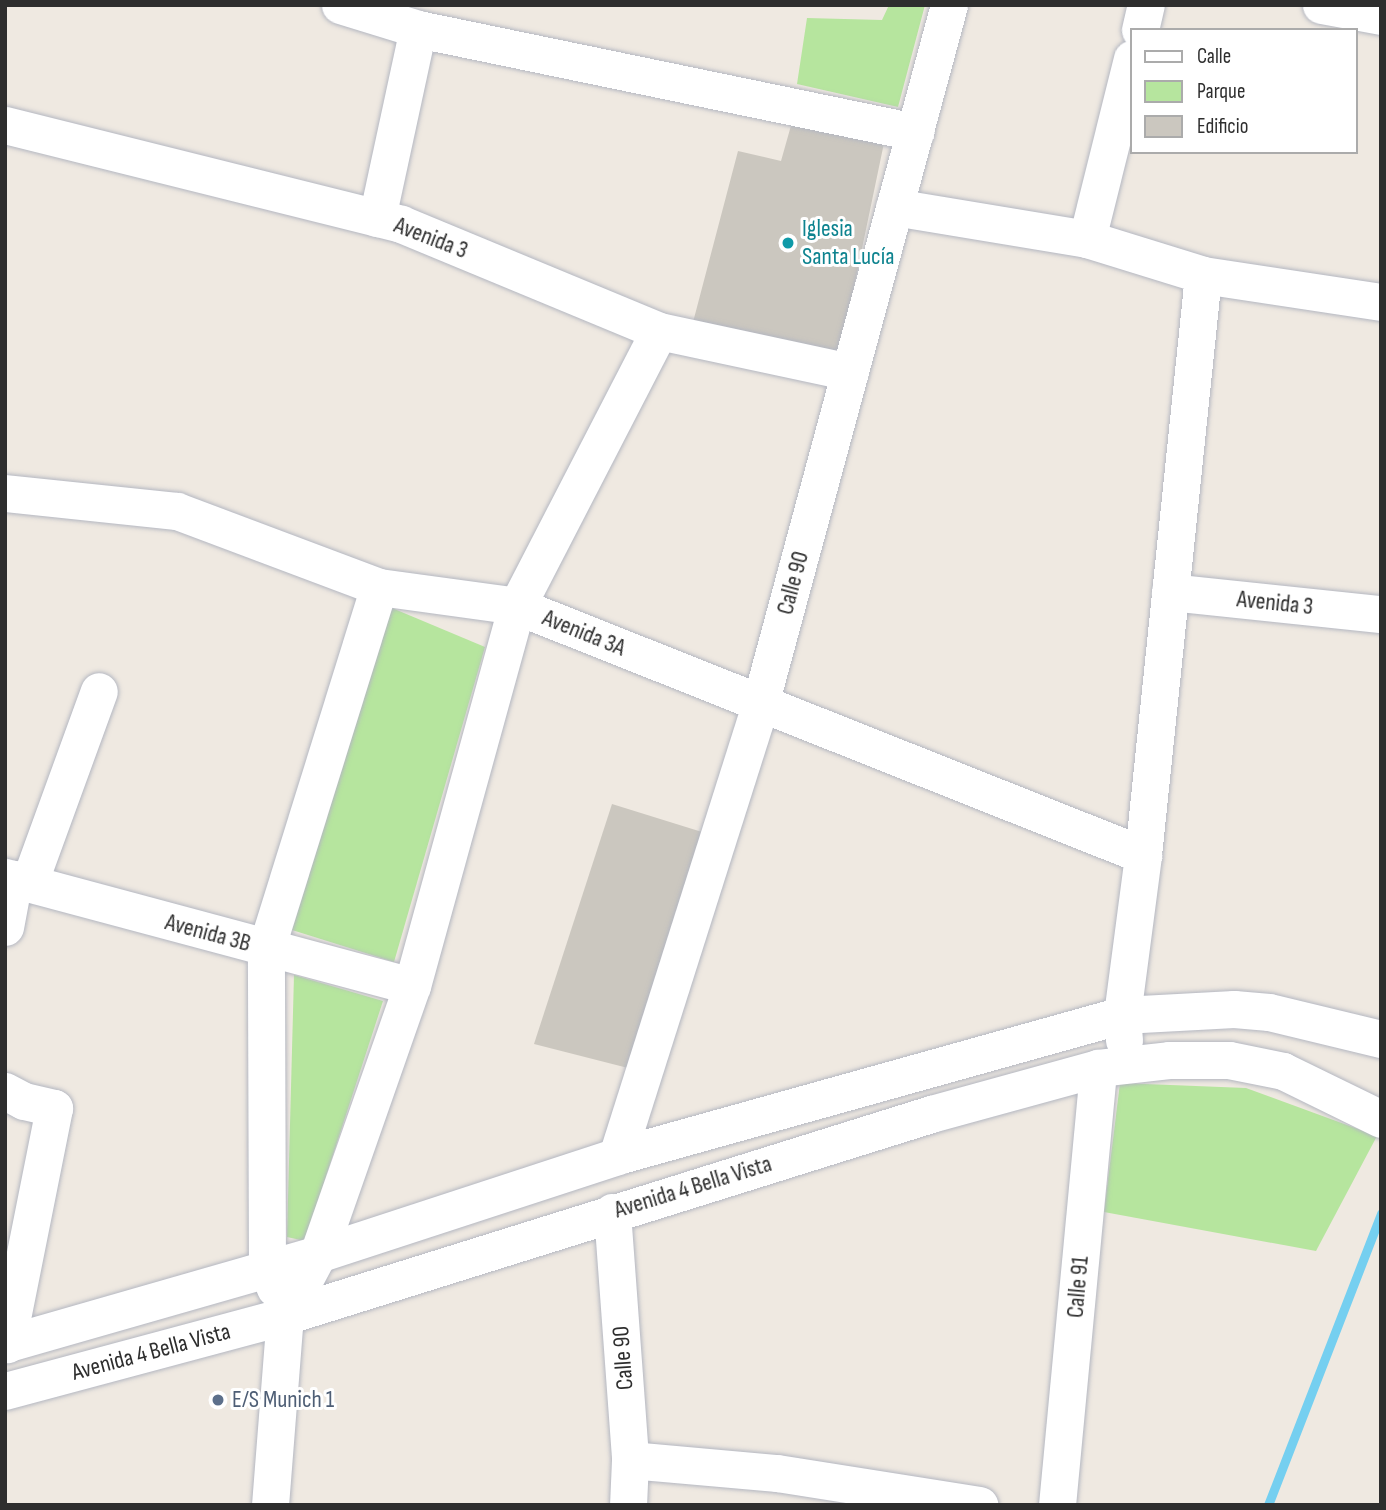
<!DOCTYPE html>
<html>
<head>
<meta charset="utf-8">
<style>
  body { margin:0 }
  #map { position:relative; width:1386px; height:1510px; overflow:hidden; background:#efe9e1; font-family:"Sofia Sans Condensed",sans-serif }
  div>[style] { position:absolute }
  .green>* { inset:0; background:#b6e59e }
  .stream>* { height:9px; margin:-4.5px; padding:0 4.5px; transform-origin:4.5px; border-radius:4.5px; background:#75cff0 }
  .building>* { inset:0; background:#cbc7bf }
  .roads { filter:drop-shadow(0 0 2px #b4b7c1) drop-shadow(0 0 2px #b4b7c1) }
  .minor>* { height:37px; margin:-18.5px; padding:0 18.5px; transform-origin:18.5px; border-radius:18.5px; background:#fff }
  .dots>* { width:19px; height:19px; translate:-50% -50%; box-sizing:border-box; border:4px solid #fff; border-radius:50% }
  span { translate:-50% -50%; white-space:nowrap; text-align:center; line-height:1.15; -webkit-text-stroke:6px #fff; paint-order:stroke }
  .culture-label { font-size:24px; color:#0d838f }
  .left { translate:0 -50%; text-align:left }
  .street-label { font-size:24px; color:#2e2e2e }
  .service-label { font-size:24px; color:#4e5e75 }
  .frame { position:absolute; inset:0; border:7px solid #2e2e2e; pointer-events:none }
  .legend { position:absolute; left:1130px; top:28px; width:228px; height:126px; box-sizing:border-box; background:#fff; border:2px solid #ababab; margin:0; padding:9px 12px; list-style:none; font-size:21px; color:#2e2e2e }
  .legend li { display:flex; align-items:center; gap:14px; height:35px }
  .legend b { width:35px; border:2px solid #ababab }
</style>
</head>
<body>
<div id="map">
  <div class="green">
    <i style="clip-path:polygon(889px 5px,925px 5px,898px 107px,797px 84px,807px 18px,882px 20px)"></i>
    <i style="clip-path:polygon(392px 608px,485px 647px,394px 962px,292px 930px)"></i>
    <i style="clip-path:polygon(294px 975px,383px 1001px,305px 1241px,287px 1237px)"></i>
    <i style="clip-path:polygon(1120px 1083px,1246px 1088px,1377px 1136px,1316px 1251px,1104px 1212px)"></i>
  </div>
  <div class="stream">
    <i style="left:1268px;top:1505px;width:313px;rotate:-68.8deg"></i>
  </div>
  <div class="building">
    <i style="clip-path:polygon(792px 122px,884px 143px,839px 359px,692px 326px,738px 151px,781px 161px)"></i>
    <i style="clip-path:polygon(612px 804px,702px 832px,628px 1068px,534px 1044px)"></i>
  </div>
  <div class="roads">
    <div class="minor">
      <i style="left:340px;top:5px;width:82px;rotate:17.1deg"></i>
      <i style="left:418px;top:29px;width:508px;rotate:11.71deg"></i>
      <i style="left:1321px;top:5px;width:61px;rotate:10.4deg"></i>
      <i style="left:1140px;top:30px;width:26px;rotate:-77deg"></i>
      <i style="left:5px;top:125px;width:408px;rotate:14deg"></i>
      <i style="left:401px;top:224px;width:279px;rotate:22.5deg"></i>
      <i style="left:659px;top:331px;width:195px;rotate:12.1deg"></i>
      <i style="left:894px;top:207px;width:196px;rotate:9.4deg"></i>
      <i style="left:1087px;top:239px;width:121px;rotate:17.2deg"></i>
      <i style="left:1203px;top:275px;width:180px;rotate:8.6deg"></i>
      <i style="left:377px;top:218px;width:193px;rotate:-77.8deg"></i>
      <i style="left:1087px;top:239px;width:186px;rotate:-76deg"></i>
      <i style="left:5px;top:493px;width:173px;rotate:6deg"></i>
      <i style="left:177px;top:511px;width:216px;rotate:20.6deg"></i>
      <i style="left:379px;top:587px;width:139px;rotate:7.8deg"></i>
      <i style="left:517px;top:606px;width:674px;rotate:21.69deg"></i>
      <i style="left:1170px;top:592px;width:212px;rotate:6deg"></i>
      <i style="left:5px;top:877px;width:421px;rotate:15deg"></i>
      <i style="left:29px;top:883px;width:204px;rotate:-70deg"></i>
      <i style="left:5px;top:927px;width:49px;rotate:-79.4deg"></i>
      <i style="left:1124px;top:1040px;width:25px;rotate:-95deg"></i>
      <i style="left:1122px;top:1015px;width:161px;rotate:-82.5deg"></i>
      <i style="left:1143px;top:855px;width:583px;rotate:-84.09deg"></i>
      <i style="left:5px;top:1091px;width:21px;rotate:28deg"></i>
      <i style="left:24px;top:1101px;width:31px;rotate:13deg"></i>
      <i style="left:54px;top:1108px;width:241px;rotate:101.3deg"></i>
      <i style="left:617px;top:1156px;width:474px;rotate:-72.4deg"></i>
      <i style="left:760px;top:704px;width:724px;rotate:-74.87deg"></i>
      <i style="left:612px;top:1212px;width:249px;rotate:85.8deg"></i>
      <i style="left:630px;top:1460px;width:45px;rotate:92.5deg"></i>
      <i style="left:275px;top:1288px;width:22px;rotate:-112deg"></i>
      <i style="left:267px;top:1268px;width:319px;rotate:-90.2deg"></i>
      <i style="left:266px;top:949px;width:379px;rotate:-72.7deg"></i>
      <i style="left:5px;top:1344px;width:326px;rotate:-16deg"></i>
      <i style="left:318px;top:1254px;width:315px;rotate:-18.1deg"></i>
      <i style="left:617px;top:1156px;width:524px;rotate:-15.6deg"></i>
      <i style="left:1122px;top:1015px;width:112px;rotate:-3.1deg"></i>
      <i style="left:1234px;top:1009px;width:35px;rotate:5deg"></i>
      <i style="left:1269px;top:1012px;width:115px;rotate:13.6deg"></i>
      <i style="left:5px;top:1391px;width:290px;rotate:-15deg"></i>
      <i style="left:285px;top:1316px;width:677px;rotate:-17.36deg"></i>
      <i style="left:931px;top:1114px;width:173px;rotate:-15.4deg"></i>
      <i style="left:1098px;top:1068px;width:71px;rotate:-6.4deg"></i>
      <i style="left:1169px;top:1060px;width:60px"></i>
      <i style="left:1229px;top:1060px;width:55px;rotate:11.5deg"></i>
      <i style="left:1283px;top:1071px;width:109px;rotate:26.1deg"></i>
      <i style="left:630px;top:1460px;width:148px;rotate:5.1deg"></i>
      <i style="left:777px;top:1473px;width:205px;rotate:9deg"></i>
      <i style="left:270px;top:1505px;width:190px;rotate:-85.5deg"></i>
      <i style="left:285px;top:1316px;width:70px;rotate:-62deg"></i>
      <i style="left:318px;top:1254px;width:284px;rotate:-70.7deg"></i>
      <i style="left:412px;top:986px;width:394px;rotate:-74.6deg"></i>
      <i style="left:517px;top:606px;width:309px;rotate:-62.7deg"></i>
      <i style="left:1057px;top:1505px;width:439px;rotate:-84.6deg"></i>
    </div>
  </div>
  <div class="dots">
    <i style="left:788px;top:243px;background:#0f9aa8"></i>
    <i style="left:218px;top:1400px;background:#5c6f8a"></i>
  </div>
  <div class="culture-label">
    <span class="left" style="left:802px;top:243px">Iglesia<br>Santa Lucía</span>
  </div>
  <div class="street-label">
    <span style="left:431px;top:238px;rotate:21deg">Avenida 3</span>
    <span style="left:793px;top:583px;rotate:-75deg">Calle 90</span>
    <span style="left:1275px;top:603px;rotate:6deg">Avenida 3</span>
    <span style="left:584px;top:633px;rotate:22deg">Avenida 3A</span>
    <span style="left:208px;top:933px;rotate:15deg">Avenida 3B</span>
    <span style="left:693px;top:1187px;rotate:-17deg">Avenida 4 Bella Vista</span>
    <span style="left:1078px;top:1287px;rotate:-85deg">Calle 91</span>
    <span style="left:151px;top:1352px;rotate:-15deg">Avenida 4 Bella Vista</span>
    <span style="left:623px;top:1358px;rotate:-94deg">Calle 90</span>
  </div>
  <div class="service-label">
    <span class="left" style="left:232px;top:1400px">E/S Munich 1</span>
  </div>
  <div class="frame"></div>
  <ul class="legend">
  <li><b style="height:9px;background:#fff"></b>Calle</li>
  <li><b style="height:19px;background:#b6e59e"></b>Parque</li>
  <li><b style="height:19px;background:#cbc7bf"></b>Edificio</li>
  </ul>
</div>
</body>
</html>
